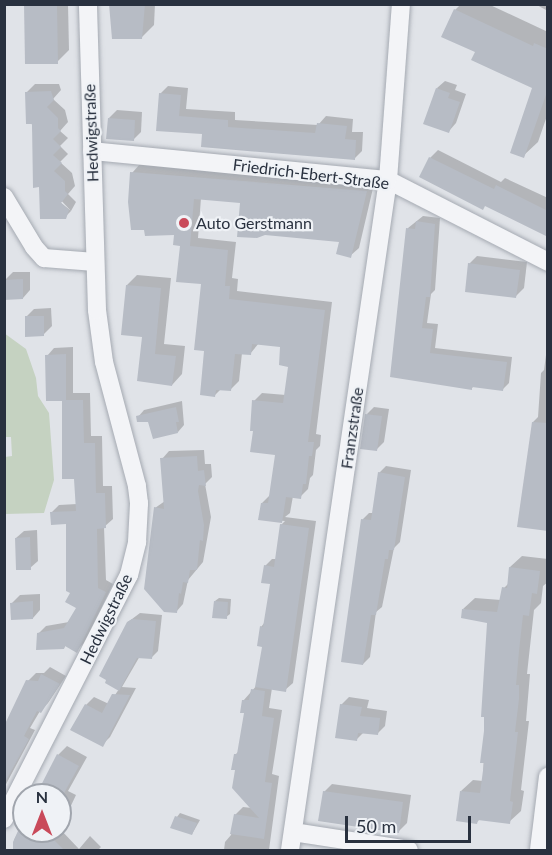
<!DOCTYPE html>
<html>
<head>
<meta charset="utf-8">
<style>
  body { margin:0 }
  #map { position:relative; width:552px; height:855px; overflow:hidden; background:#e0e3e8; font-family:Lato,sans-serif }
  div>[style] { position:absolute }
  .green>* { inset:0; background:#c5d2c1 }
  .shadow>* { inset:0; background:#0003 }
  .building>* { inset:0; background:#b7bcc5 }
  .roads { filter:drop-shadow(0 0 2px #a5aab2) drop-shadow(0 0 2px #a5aab2) }
  .street>* { height:18px; margin:-9px; padding:0 9px; transform-origin:9px; border-radius:9px; background:#f3f4f7 }
  .dots>* { width:16px; height:16px; translate:-50% -50%; box-sizing:border-box; border:3px solid #eff2f6; border-radius:50% }
  span { translate:-50% -50%; white-space:nowrap; text-align:center; line-height:1.15; -webkit-text-stroke:4.5px #eff2f6; paint-order:stroke }
  .street-label { font-size:16px; color:#29313f }
  .poi-label { font-size:16px; color:#29313f }
  .left { translate:0 -50%; text-align:left }
  .frame { position:absolute; inset:0; border:6px solid #29313f; pointer-events:none }
  .north { position:absolute; left:12px; top:783px; width:60px; height:60px; box-sizing:border-box; background:#eff2f6; border:2px solid #a0a5ad; border-radius:50%; rotate:0deg; font-size:16px; font-weight:700; line-height:24px; text-align:center; color:#29313f }
  .north::after { content:''; display:block; margin:auto; width:21px; height:27px; background:#c94a5a; clip-path:polygon(50% 0,100% 100%,50% 72%,0 100%) }
  .scale { position:absolute; left:345px; top:816px; width:126px; height:27px; box-sizing:border-box; border:3px solid #29313f; border-top:0; padding-left:8px; font-size:18px; line-height:21px; white-space:nowrap; color:#29313f; -webkit-text-stroke:4px #eff2f6; paint-order:stroke }
</style>
</head>
<body>
<div id="map">
  <div class="green">
    <i style="clip-path:polygon(4px 333px,26px 349px,36px 378px,38px 396px,49px 413px,54px 480px,44px 513px,5px 514px,5px 457px,12px 456px,11px 437px,5px 437px)"></i>
  </div>
  <div class="shadow">
    <i style="clip-path:polygon(26px 4px,68px 4px,69px 50px,57px 62px)"></i>
    <i style="clip-path:polygon(111px 4px,155px 4px,154px 25px,142px 37px)"></i>
    <i style="clip-path:polygon(461px 4px,488px 4px,548px 32px,548px 113px,538px 142px,523px 156px,534px 88px,477px 51px,455px 10px)"></i>
    <i style="clip-path:polygon(535px 4px,548px 4px,548px 10px,546px 10px)"></i>
    <i style="clip-path:polygon(445px 81px,457px 85px,455px 90px,466px 94px,456px 123px,449px 131px,437px 88px)"></i>
    <i style="clip-path:polygon(35px 84px,59px 84px,61px 90px,53px 99px,65px 110px,68px 122px,60px 131px,68px 138px,60px 146px,68px 154px,60px 162px,72px 173px,75px 186px,68px 194px,76px 202px,71px 211px,57px 196px,55px 198px,71px 211px,65px 217px,41px 186px,27px 92px)"></i>
    <i style="clip-path:polygon(168px 86px,188px 88px,186px 109px,235px 112px,235px 120px,318px 125px,326px 116px,353px 119px,352px 132px,363px 132px,362px 151px,354px 159px,203px 132px,158px 129px,160px 94px)"></i>
    <i style="clip-path:polygon(117px 110px,142px 112px,141px 132px,133px 140px,109px 118px)"></i>
    <i style="clip-path:polygon(438px 150px,501px 182px,505px 178px,548px 198px,548px 233px,430px 158px)"></i>
    <i style="clip-path:polygon(140px 164px,374px 184px,359px 248px,350px 256px,341px 241px,242px 202px,201px 198px,198px 238px,236px 242px,232px 278px,238px 279px,237px 291px,332px 302px,316px 434px,321px 435px,320px 446px,316px 450px,313px 475px,310px 478px,308px 489px,300px 497px,293px 496px,290px 513px,285px 517px,316px 521px,293px 683px,285px 690px,272px 688px,269px 708px,282px 710px,272px 774px,279px 776px,269px 850px,224px 850px,225px 842px,231px 835px,235px 815px,243px 807px,252px 808px,237px 769px,235px 755px,239px 751px,245px 712px,243px 701px,257px 685px,263px 645px,261px 627px,265px 622px,272px 583px,265px 566px,272px 559px,276px 559px,281px 525px,285px 521px,260px 519px,262px 503px,271px 494px,277px 454px,254px 430px,254px 401px,262px 393px,286px 395px,290px 365px,282px 346px,259px 343px,250px 354px,242px 353px,239px 381px,230px 390px,221px 389px,215px 395px,205px 350px,202px 283px,176px 233px,132px 173px)"></i>
    <i style="clip-path:polygon(423px 216px,440px 218px,435px 290px,431px 294px,427px 323px,438px 324px,435px 348px,512px 357px,509px 383px,503px 389px,474px 386px,471px 389px,392px 376px,408px 228px)"></i>
    <i style="clip-path:polygon(477px 256px,527px 262px,524px 288px,516px 296px,469px 264px)"></i>
    <i style="clip-path:polygon(13px 272px,30px 272px,30px 290px,23px 298px,5px 280px)"></i>
    <i style="clip-path:polygon(137px 275px,171px 278px,164px 344px,185px 346px,182px 374px,172px 385px,143px 335px,127px 285px)"></i>
    <i style="clip-path:polygon(51px 308px,52px 326px,44px 334px,26px 317px,34px 309px)"></i>
    <i style="clip-path:polygon(548px 340px,548px 529px,533px 422px,538px 417px,541px 373px,544px 370px)"></i>
    <i style="clip-path:polygon(73px 347px,73px 393px,90px 393px,91px 436px,102px 436px,103px 486px,112px 486px,113px 519px,104px 527px,106px 580px,113px 584px,84px 643px,76px 651px,66px 645px,64px 648px,38px 634px,46px 626px,69px 622px,78px 607px,72px 592px,68px 523px,52px 512px,59px 505px,77px 504px,76px 478px,63px 399px,47px 356px,54px 348px)"></i>
    <i style="clip-path:polygon(182px 401px,184px 425px,178px 432px,138px 417px,144px 410px)"></i>
    <i style="clip-path:polygon(374px 407px,389px 409px,384px 442px,376px 450px,367px 414px)"></i>
    <i style="clip-path:polygon(204px 450px,205px 464px,211px 464px,212px 477px,205px 484px,211px 517px,203px 562px,188px 580px,183px 604px,176px 612px,155px 508px,165px 501px,162px 459px,169px 451px)"></i>
    <i style="clip-path:polygon(386px 466px,411px 470px,400px 542px,394px 548px,382px 607px,376px 612px,370px 657px,363px 664px,363px 519px,369px 513px,374px 513px,379px 473px)"></i>
    <i style="clip-path:polygon(37px 530px,38px 561px,30px 568px,16px 538px,24px 531px)"></i>
    <i style="clip-path:polygon(522px 556px,548px 559px,548px 582px,543px 586px,541px 603px,534px 610px,527px 674px,530px 674px,526px 721px,529px 721px,521px 790px,524px 791px,521px 811px,509px 822px,480px 819px,477px 822px,461px 791px,473px 780px,483px 781px,488px 622px,463px 609px,475px 598px,501px 600px,504px 588px,509px 583px,510px 567px)"></i>
    <i style="clip-path:polygon(40px 594px,40px 610px,33px 618px,12px 603px,20px 595px)"></i>
    <i style="clip-path:polygon(219px 598px,231px 599px,230px 614px,226px 617px,215px 601px)"></i>
    <i style="clip-path:polygon(140px 613px,162px 615px,158px 651px,151px 658px,140px 656px,122px 687px,136px 688px,110px 737px,102px 745px,86px 705px,94px 697px,109px 704px,119px 689px,128px 622px)"></i>
    <i style="clip-path:polygon(50px 667px,66px 676px,48px 703px,40px 711px,30px 728px,35px 730px,4px 788px,4px 729px,28px 681px,36px 673px,44px 673px)"></i>
    <i style="clip-path:polygon(349px 697px,369px 700px,367px 708px,387px 711px,385px 726px,377px 734px,364px 732px,356px 740px,341px 705px)"></i>
    <i style="clip-path:polygon(67px 746px,87px 757px,68px 791px,76px 795px,60px 829px,79px 849px,90px 836px,101px 847px,98px 850px,16px 850px,14px 840px,24px 821px,24px 831px,60px 831px,60px 795px,38px 795px,58px 755px)"></i>
    <i style="clip-path:polygon(332px 784px,411px 795px,407px 823px,399px 831px,324px 792px)"></i>
    <i style="clip-path:polygon(180px 813px,200px 820px,192px 834px,177px 817px)"></i>
  </div>
  <div class="building">
    <i style="clip-path:polygon(24px 4px,57px 6px,58px 64px,25px 64px)"></i>
    <i style="clip-path:polygon(109px 4px,145px 4px,142px 39px,112px 39px)"></i>
    <i style="clip-path:polygon(454px 9px,533px 46px,534px 43px,548px 49px,548px 89px,524px 158px,510px 153px,532px 88px,471px 60px,475px 52px,441px 37px)"></i>
    <i style="clip-path:polygon(436px 88px,450px 93px,448px 98px,460px 102px,449px 133px,423px 124px)"></i>
    <i style="clip-path:polygon(51px 91px,54px 100px,47px 107px,58px 118px,58px 128px,61px 131px,53px 139px,61px 147px,53px 155px,62px 163px,54px 171px,65px 181px,65px 191px,68px 194px,61px 203px,69px 210px,66px 219px,40px 219px,39px 187px,33px 188px,32px 124px,26px 124px,25px 92px)"></i>
    <i style="clip-path:polygon(159px 93px,181px 95px,179px 116px,228px 120px,228px 127px,315px 133px,317px 123px,347px 126px,345px 139px,356px 140px,355px 160px,201px 147px,202px 134px,156px 131px)"></i>
    <i style="clip-path:polygon(108px 118px,135px 120px,134px 141px,106px 139px)"></i>
    <i style="clip-path:polygon(429px 157px,494px 189px,496px 185px,548px 211px,548px 237px,485px 206px,483px 210px,419px 177px)"></i>
    <i style="clip-path:polygon(130px 172px,367px 191px,351px 258px,336px 254px,339px 242px,265px 235px,257px 238px,237px 237px,240px 203px,194px 199px,190px 246px,228px 250px,225px 286px,230px 286px,229px 299px,325px 310px,308px 442px,314px 442px,312px 456px,309px 456px,306px 484px,303px 484px,301px 499px,286px 497px,282px 523px,258px 520px,261px 503px,268px 503px,275px 455px,250px 452px,253px 431px,250px 431px,252px 400px,283px 403px,288px 367px,279px 365px,280px 347px,252px 344px,251px 355px,235px 354px,231px 391px,216px 390px,215px 397px,200px 395px,204px 351px,194px 350px,201px 284px,176px 282px,180px 246px,173px 245px,174px 235px,145px 236px,144px 230px,131px 230px,128px 202px)"></i>
    <i style="clip-path:polygon(416px 221px,435px 224px,430px 297px,426px 297px,422px 328px,433px 329px,430px 353px,507px 362px,503px 391px,472px 387px,472px 390px,390px 377px,406px 228px,415px 229px)"></i>
    <i style="clip-path:polygon(468px 263px,520px 270px,516px 298px,465px 292px)"></i>
    <i style="clip-path:polygon(23px 279px,23px 299px,4px 300px,4px 280px)"></i>
    <i style="clip-path:polygon(126px 285px,161px 288px,155px 354px,176px 356px,172px 386px,137px 381px,142px 337px,121px 335px)"></i>
    <i style="clip-path:polygon(25px 316px,44px 316px,44px 336px,25px 337px)"></i>
    <i style="clip-path:polygon(66px 354px,66px 400px,83px 400px,84px 443px,95px 443px,96px 493px,105px 493px,106px 528px,97px 529px,98px 588px,106px 592px,77px 653px,65px 646px,64px 649px,36px 650px,37px 633px,64px 628px,76px 608px,65px 602px,70px 593px,66px 591px,66px 524px,51px 525px,50px 512px,76px 511px,74px 479px,62px 479px,62px 401px,46px 401px,45px 355px)"></i>
    <i style="clip-path:polygon(176px 407px,179px 422px,176px 422px,178px 433px,153px 439px,148px 422px,137px 422px,136px 416px)"></i>
    <i style="clip-path:polygon(365px 414px,382px 416px,377px 451px,360px 449px)"></i>
    <i style="clip-path:polygon(532px 422px,548px 423px,548px 531px,517px 527px)"></i>
    <i style="clip-path:polygon(197px 456px,198px 471px,204px 470px,206px 486px,199px 485px,198px 491px,204px 525px,203px 541px,200px 540px,197px 570px,190px 570px,188px 583px,183px 582px,181px 594px,179px 593px,177px 613px,164px 612px,144px 589px,154px 507px,164px 509px,160px 458px)"></i>
    <i style="clip-path:polygon(378px 472px,405px 477px,394px 550px,389px 550px,388px 559px,385px 559px,376px 615px,371px 615px,363px 665px,341px 662px,361px 519px,371px 520px)"></i>
    <i style="clip-path:polygon(280px 524px,309px 528px,286px 692px,255px 687px,262px 647px,257px 646px,260px 626px,263px 627px,270px 584px,261px 583px,264px 565px,274px 567px)"></i>
    <i style="clip-path:polygon(30px 537px,31px 570px,16px 570px,15px 538px)"></i>
    <i style="clip-path:polygon(509px 567px,540px 571px,537px 594px,532px 593px,529px 616px,523px 615px,519px 651px,516px 685px,519px 685px,519px 699px,515px 732px,518px 732px,510px 801px,513px 802px,510px 824px,478px 820px,477px 824px,456px 821px,460px 791px,480px 793px,484px 763px,480px 763px,484px 731px,484px 717px,481px 717px,487px 623px,461px 618px,462px 609px,497px 612px,502px 587px,507px 588px)"></i>
    <i style="clip-path:polygon(33px 601px,33px 619px,11px 620px,10px 603px)"></i>
    <i style="clip-path:polygon(214px 601px,228px 602px,227px 619px,212px 618px)"></i>
    <i style="clip-path:polygon(132px 619px,156px 621px,152px 659px,137px 658px,119px 691px,105px 683px,106px 680px,99px 676px,127px 622px)"></i>
    <i style="clip-path:polygon(41px 674px,60px 684px,41px 713px,37px 711px,24px 736px,29px 739px,4px 784px,4px 726px,26px 680px,38px 681px)"></i>
    <i style="clip-path:polygon(251px 689px,265px 691px,262px 716px,274px 718px,265px 782px,272px 783px,264px 839px,230px 834px,234px 814px,259px 818px,232px 788px,235px 770px,231px 770px,234px 754px,237px 754px,244px 713px,240px 713px,242px 700px,249px 700px)"></i>
    <i style="clip-path:polygon(112px 694px,130px 695px,103px 747px,70px 730px,85px 704px,102px 713px)"></i>
    <i style="clip-path:polygon(340px 704px,362px 707px,360px 716px,380px 718px,378px 735px,358px 733px,357px 741px,335px 738px)"></i>
    <i style="clip-path:polygon(57px 754px,79px 766px,63px 795px,36px 795px)"></i>
    <i style="clip-path:polygon(323px 791px,403px 802px,399px 833px,318px 821px)"></i>
    <i style="clip-path:polygon(175px 816px,197px 823px,192px 835px,170px 828px)"></i>
    <i style="clip-path:polygon(18px 831px,45px 831px,64px 850px,13px 850px,13px 842px)"></i>
  </div>
  <div class="roads">
    <div class="street">
      <i style="left:92px;top:151px;width:297px;rotate:5.6deg"></i>
      <i style="left:388px;top:180px;width:180px;rotate:27.1deg"></i>
      <i style="left:4px;top:197px;width:58px;rotate:59deg"></i>
      <i style="left:34px;top:247px;width:15px;rotate:48deg"></i>
      <i style="left:44px;top:258px;width:51px;rotate:4.5deg"></i>
      <i style="left:4px;top:819px;width:274px;rotate:-62.9deg"></i>
      <i style="left:129px;top:575px;width:34px;rotate:-76deg"></i>
      <i style="left:137px;top:542px;width:39px;rotate:-87deg"></i>
      <i style="left:139px;top:503px;width:17px;rotate:-97deg"></i>
      <i style="left:137px;top:486px;width:128px;rotate:-104.9deg"></i>
      <i style="left:104px;top:362px;width:52px;rotate:-97.7deg"></i>
      <i style="left:97px;top:310px;width:306px;rotate:-91.7deg"></i>
      <i style="left:293px;top:832px;width:117px;rotate:8.8deg"></i>
      <i style="left:290px;top:850px;width:677px;rotate:-81.68deg"></i>
      <i style="left:388px;top:180px;width:176px;rotate:-85.8deg"></i>
      <i style="left:539px;top:850px;width:74px;rotate:-83deg"></i>
    </div>
  </div>
  <div class="dots">
    <i style="left:184px;top:223px;background:#c94a5a"></i>
  </div>
  <div class="street-label">
    <span style="left:91px;top:133px;rotate:-92deg">Hedwigstraße</span>
    <span style="left:311px;top:174px;rotate:7deg">Friedrich-Ebert-Straße</span>
    <span style="left:352px;top:428px;rotate:-82deg">Franzstraße</span>
    <span style="left:106px;top:619px;rotate:-64deg">Hedwigstraße</span>
  </div>
  <div class="poi-label">
    <span class="left" style="left:196px;top:223px">Auto Gerstmann</span>
  </div>
  <div class="frame"></div>
  <div class="north">N</div>
  <div class="scale">50 m</div>
</div>
</body>
</html>
